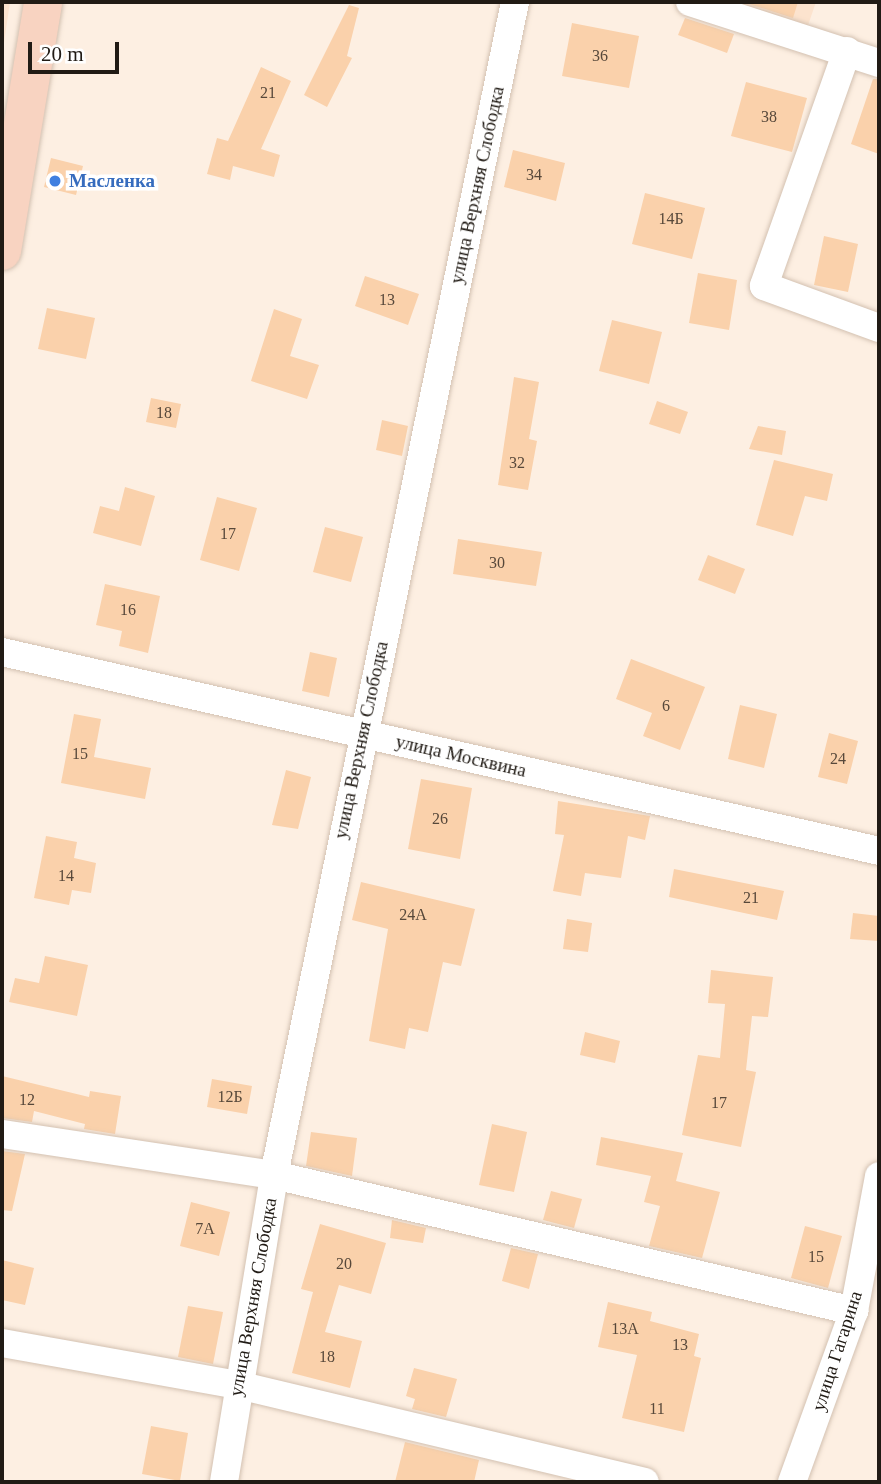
<!DOCTYPE html>
<html>
<head>
<meta charset="utf-8">
<style>
  body { margin:0 }
  #map { position:relative; width:881px; height:1484px; overflow:hidden; background:#fdefe2; font-family:Georgia,serif }
  div>[style] { position:absolute }
  .built>* { inset:0; background:#fce3ce }
  .building>* { inset:0; background:#fad1ab }
  .roads { filter:drop-shadow(0 0 2px #d3c1b1) drop-shadow(0 0 2px #d3c1b1) }
  .minor>* { height:28px; margin:-14px; padding:0 14px; transform-origin:14px; border-radius:14px; background:#fff }
  .secondary>* { height:38px; margin:-19px; padding:0 19px; transform-origin:19px; border-radius:19px; background:#f8d3c1 }
  .dots>* { width:19px; height:19px; translate:-50% -50%; box-sizing:border-box; border:4px solid #fff; border-radius:50% }
  span { translate:-50% -50%; white-space:nowrap; text-align:center; line-height:1.15; -webkit-text-stroke:7px #fff; paint-order:stroke }
  .number-label { font-size:16px; color:#57483a }
  .number-label span { -webkit-text-stroke-width:0 }
  .shop-label { font-size:19px; color:#366cbe; font-weight:700 }
  .left { translate:0 -50%; text-align:left }
  .street-label { font-size:19px; color:#211b15 }
  .frame { position:absolute; inset:0; border:4px solid #211b15; pointer-events:none }
  .scale { position:absolute; left:28px; top:42px; width:91px; height:32px; box-sizing:border-box; border:4px solid #211b15; border-top:0; padding-left:9px; font-size:21px; line-height:24px; white-space:nowrap; color:#211b15; -webkit-text-stroke:5px #fff; paint-order:stroke }
</style>
</head>
<body>
<div id="map">
  <div class="built">
    <i style="clip-path:polygon(2px 2px,10px 2px,2px 56px)"></i>
    <i style="clip-path:polygon(692px 2px,816px 2px,804px 37px)"></i>
  </div>
  <div class="building">
    <i style="clip-path:polygon(743px 2px,798px 2px,793px 18px)"></i>
    <i style="clip-path:polygon(349px 5px,359px 8px,347px 56px,352px 58px,327px 107px,304px 95px)"></i>
    <i style="clip-path:polygon(685px 18px,734px 34px,727px 53px,678px 35px)"></i>
    <i style="clip-path:polygon(572px 23px,639px 36px,629px 88px,562px 76px)"></i>
    <i style="clip-path:polygon(261px 67px,291px 81px,261px 149px,280px 155px,274px 177px,233px 166px,230px 180px,207px 174px,217px 138px,228px 141px)"></i>
    <i style="clip-path:polygon(873px 79px,879px 79px,879px 154px,851px 144px)"></i>
    <i style="clip-path:polygon(746px 82px,807px 98px,792px 152px,731px 136px)"></i>
    <i style="clip-path:polygon(513px 150px,565px 163px,556px 201px,504px 187px)"></i>
    <i style="clip-path:polygon(51px 158px,83px 166px,76px 195px,44px 187px)"></i>
    <i style="clip-path:polygon(645px 193px,705px 208px,692px 259px,632px 244px)"></i>
    <i style="clip-path:polygon(824px 236px,858px 244px,848px 292px,814px 285px)"></i>
    <i style="clip-path:polygon(698px 273px,737px 280px,729px 330px,689px 323px)"></i>
    <i style="clip-path:polygon(365px 276px,419px 294px,408px 325px,355px 306px)"></i>
    <i style="clip-path:polygon(47px 308px,95px 318px,86px 359px,38px 349px)"></i>
    <i style="clip-path:polygon(274px 309px,302px 319px,290px 356px,319px 365px,307px 399px,251px 381px)"></i>
    <i style="clip-path:polygon(612px 320px,662px 332px,649px 384px,599px 371px)"></i>
    <i style="clip-path:polygon(514px 377px,539px 382px,529px 439px,537px 441px,528px 490px,498px 485px)"></i>
    <i style="clip-path:polygon(151px 398px,181px 404px,176px 428px,146px 422px)"></i>
    <i style="clip-path:polygon(657px 401px,688px 412px,680px 434px,649px 424px)"></i>
    <i style="clip-path:polygon(382px 420px,408px 426px,402px 456px,376px 450px)"></i>
    <i style="clip-path:polygon(758px 426px,786px 431px,782px 455px,749px 449px)"></i>
    <i style="clip-path:polygon(774px 460px,833px 474px,827px 501px,805px 496px,793px 536px,756px 525px)"></i>
    <i style="clip-path:polygon(125px 487px,155px 496px,141px 546px,93px 533px,100px 506px,119px 511px)"></i>
    <i style="clip-path:polygon(217px 497px,257px 508px,239px 571px,200px 560px)"></i>
    <i style="clip-path:polygon(325px 527px,363px 537px,351px 582px,313px 572px)"></i>
    <i style="clip-path:polygon(458px 539px,542px 552px,536px 586px,453px 574px)"></i>
    <i style="clip-path:polygon(708px 555px,745px 569px,735px 594px,698px 580px)"></i>
    <i style="clip-path:polygon(105px 584px,160px 596px,148px 653px,119px 646px,122px 631px,96px 625px)"></i>
    <i style="clip-path:polygon(310px 652px,337px 658px,329px 697px,302px 691px)"></i>
    <i style="clip-path:polygon(631px 659px,705px 687px,680px 750px,643px 736px,652px 713px,616px 699px)"></i>
    <i style="clip-path:polygon(740px 705px,777px 714px,764px 768px,728px 759px)"></i>
    <i style="clip-path:polygon(74px 714px,101px 719px,94px 757px,151px 768px,145px 799px,61px 783px)"></i>
    <i style="clip-path:polygon(829px 733px,858px 741px,847px 784px,818px 777px)"></i>
    <i style="clip-path:polygon(286px 770px,311px 777px,298px 829px,272px 825px)"></i>
    <i style="clip-path:polygon(421px 779px,472px 788px,460px 859px,408px 849px)"></i>
    <i style="clip-path:polygon(558px 801px,650px 816px,645px 840px,628px 836px,621px 878px,585px 873px,581px 896px,553px 891px,564px 835px,555px 834px)"></i>
    <i style="clip-path:polygon(46px 836px,77px 842px,74px 858px,96px 863px,91px 893px,72px 890px,69px 905px,34px 898px)"></i>
    <i style="clip-path:polygon(674px 869px,784px 891px,777px 920px,669px 897px)"></i>
    <i style="clip-path:polygon(361px 882px,475px 909px,461px 966px,443px 962px,428px 1032px,409px 1028px,405px 1049px,369px 1041px,388px 929px,352px 920px)"></i>
    <i style="clip-path:polygon(853px 913px,879px 916px,879px 941px,850px 939px)"></i>
    <i style="clip-path:polygon(567px 919px,592px 923px,588px 952px,563px 949px)"></i>
    <i style="clip-path:polygon(45px 956px,88px 965px,77px 1016px,9px 1002px,15px 978px,39px 983px)"></i>
    <i style="clip-path:polygon(711px 970px,773px 977px,768px 1017px,752px 1016px,746px 1070px,756px 1072px,741px 1147px,682px 1135px,698px 1055px,720px 1058px,725px 1004px,708px 1003px)"></i>
    <i style="clip-path:polygon(585px 1032px,620px 1041px,615px 1063px,580px 1055px)"></i>
    <i style="clip-path:polygon(2px 1076px,89px 1097px,90px 1091px,121px 1096px,115px 1134px,84px 1129px,85px 1124px,34px 1111px,32px 1122px,2px 1118px)"></i>
    <i style="clip-path:polygon(212px 1079px,252px 1086px,247px 1114px,207px 1107px)"></i>
    <i style="clip-path:polygon(492px 1124px,527px 1132px,514px 1192px,479px 1185px)"></i>
    <i style="clip-path:polygon(311px 1132px,357px 1138px,352px 1176px,306px 1166px)"></i>
    <i style="clip-path:polygon(601px 1137px,683px 1153px,676px 1181px,720px 1192px,702px 1258px,649px 1246px,660px 1206px,644px 1202px,651px 1176px,596px 1165px)"></i>
    <i style="clip-path:polygon(2px 1151px,25px 1154px,12px 1211px,2px 1210px)"></i>
    <i style="clip-path:polygon(551px 1191px,582px 1199px,574px 1228px,543px 1220px)"></i>
    <i style="clip-path:polygon(191px 1202px,230px 1212px,219px 1256px,180px 1246px)"></i>
    <i style="clip-path:polygon(392px 1220px,426px 1228px,423px 1243px,390px 1238px)"></i>
    <i style="clip-path:polygon(320px 1224px,386px 1243px,371px 1294px,339px 1285px,325px 1332px,362px 1341px,350px 1388px,292px 1373px,313px 1292px,301px 1289px)"></i>
    <i style="clip-path:polygon(805px 1226px,842px 1236px,828px 1288px,791px 1278px)"></i>
    <i style="clip-path:polygon(511px 1248px,538px 1254px,529px 1289px,502px 1281px)"></i>
    <i style="clip-path:polygon(2px 1260px,34px 1268px,25px 1305px,2px 1300px)"></i>
    <i style="clip-path:polygon(608px 1302px,652px 1312px,650px 1321px,699px 1334px,694px 1356px,701px 1358px,684px 1432px,622px 1418px,637px 1355px,598px 1347px)"></i>
    <i style="clip-path:polygon(188px 1306px,223px 1312px,213px 1364px,178px 1357px)"></i>
    <i style="clip-path:polygon(414px 1368px,457px 1379px,446px 1417px,412px 1409px,415px 1399px,406px 1396px)"></i>
    <i style="clip-path:polygon(151px 1426px,188px 1433px,180px 1481px,142px 1474px)"></i>
    <i style="clip-path:polygon(405px 1442px,479px 1460px,474px 1482px,395px 1482px)"></i>
  </div>
  <div class="roads">
    <div class="minor">
      <i style="left:690px;top:2px;width:199px;rotate:17.9deg"></i>
      <i style="left:847px;top:51px;width:249px;rotate:109.5deg"></i>
      <i style="left:764px;top:286px;width:122px;rotate:20.1deg"></i>
      <i style="left:2px;top:652px;width:899px;rotate:12.78deg"></i>
      <i style="left:2px;top:1134px;width:275px;rotate:8.6deg"></i>
      <i style="left:274px;top:1175px;width:596px;rotate:13.2deg"></i>
      <i style="left:2px;top:1343px;width:240px;rotate:10.1deg"></i>
      <i style="left:238px;top:1385px;width:418px;rotate:13.4deg"></i>
      <i style="left:224px;top:1482px;width:311px;rotate:-80.7deg"></i>
      <i style="left:274px;top:1175px;width:1198px;rotate:-78.39deg"></i>
      <i style="left:792px;top:1482px;width:182px;rotate:-70.1deg"></i>
      <i style="left:854px;top:1311px;width:137px;rotate:-79.5deg"></i>
    </div>
    <div class="secondary">
      <i style="left:2px;top:251px;width:252px;rotate:-80.6deg"></i>
    </div>
  </div>
  <div class="dots">
    <i style="left:55px;top:181px;background:#3f7fe0"></i>
  </div>
  <div class="number-label">
    <span style="left:600px;top:56px">36</span>
    <span style="left:268px;top:93px">21</span>
    <span style="left:769px;top:117px">38</span>
    <span style="left:534px;top:175px">34</span>
    <span style="left:671px;top:219px">14Б</span>
    <span style="left:387px;top:300px">13</span>
    <span style="left:164px;top:413px">18</span>
    <span style="left:517px;top:463px">32</span>
    <span style="left:228px;top:534px">17</span>
    <span style="left:497px;top:563px">30</span>
    <span style="left:128px;top:610px">16</span>
    <span style="left:666px;top:706px">6</span>
    <span style="left:80px;top:754px">15</span>
    <span style="left:838px;top:759px">24</span>
    <span style="left:440px;top:819px">26</span>
    <span style="left:66px;top:876px">14</span>
    <span style="left:751px;top:898px">21</span>
    <span style="left:413px;top:915px">24А</span>
    <span style="left:230px;top:1097px">12Б</span>
    <span style="left:27px;top:1100px">12</span>
    <span style="left:719px;top:1103px">17</span>
    <span style="left:205px;top:1229px">7А</span>
    <span style="left:816px;top:1257px">15</span>
    <span style="left:344px;top:1264px">20</span>
    <span style="left:625px;top:1329px">13А</span>
    <span style="left:680px;top:1345px">13</span>
    <span style="left:327px;top:1357px">18</span>
    <span style="left:657px;top:1409px">11</span>
  </div>
  <div class="shop-label">
    <span class="left" style="left:69px;top:181px">Масленка</span>
  </div>
  <div class="street-label">
    <span style="left:477px;top:185px;rotate:-78deg">улица Верхняя Слободка</span>
    <span style="left:361px;top:740px;rotate:-78deg">улица Верхняя Слободка</span>
    <span style="left:461px;top:756px;rotate:13deg">улица Москвина</span>
    <span style="left:253px;top:1297px;rotate:-80deg">улица Верхняя Слободка</span>
    <span style="left:837px;top:1351px;rotate:-72deg">улица Гагарина</span>
  </div>
  <div class="frame"></div>
  <div class="scale">20 m</div>
</div>
</body>
</html>
